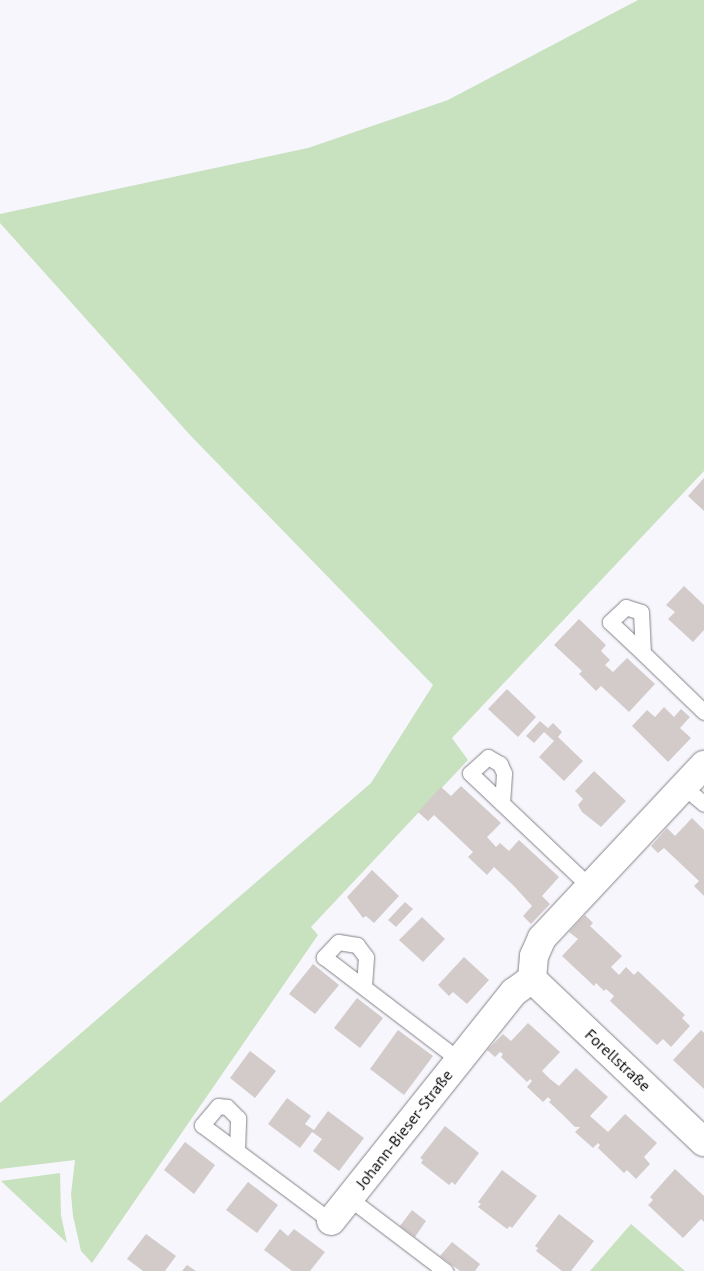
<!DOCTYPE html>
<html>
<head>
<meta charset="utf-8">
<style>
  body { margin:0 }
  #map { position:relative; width:704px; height:1271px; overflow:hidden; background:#f7f6fc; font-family:"PT Sans",sans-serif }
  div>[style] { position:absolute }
  .green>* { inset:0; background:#c8e1bf }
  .building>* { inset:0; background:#d2cbc9 }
  .roads { filter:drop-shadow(0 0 1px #848288) drop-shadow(0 0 1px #848288) }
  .lane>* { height:15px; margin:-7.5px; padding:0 7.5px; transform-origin:7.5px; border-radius:7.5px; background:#fff }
  .street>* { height:28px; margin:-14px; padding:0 14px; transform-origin:14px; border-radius:14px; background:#fff }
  span { translate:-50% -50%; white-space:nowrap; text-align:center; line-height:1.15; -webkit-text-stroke:4.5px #fff; paint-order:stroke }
  .street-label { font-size:16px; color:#0e0e10 }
</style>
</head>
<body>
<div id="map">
  <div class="green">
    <i style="clip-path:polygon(638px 0,704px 0,704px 471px,452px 738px,468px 760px,311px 927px,318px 935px,92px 1263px,81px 1251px,73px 1216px,71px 1194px,75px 1160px,0 1169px,0 1103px,371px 783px,433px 685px,190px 435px,0 223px,0 214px,308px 148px,448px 100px)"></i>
    <i style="clip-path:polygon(60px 1173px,61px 1215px,67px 1243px,1px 1181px)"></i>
    <i style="clip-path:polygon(631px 1224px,685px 1271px,590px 1271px)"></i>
  </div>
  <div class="building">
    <i style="clip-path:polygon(704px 478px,704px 511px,688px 496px)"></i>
    <i style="clip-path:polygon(684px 586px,704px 605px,704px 630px,693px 642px,668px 619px,675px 612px,666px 605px)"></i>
    <i style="clip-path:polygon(579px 619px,606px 645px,601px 651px,610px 660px,605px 665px,613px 672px,627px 658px,655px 684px,629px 712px,601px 686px,596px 691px,579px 674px,582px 671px,554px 645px)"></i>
    <i style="clip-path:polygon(507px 689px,536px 717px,518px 737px,488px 709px)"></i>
    <i style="clip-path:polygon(664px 707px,674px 717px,681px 709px,690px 717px,680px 728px,691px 738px,668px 762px,632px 726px,647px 710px,655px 717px)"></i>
    <i style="clip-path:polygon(540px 721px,548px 728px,553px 723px,562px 732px,558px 737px,583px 761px,564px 781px,539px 757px,554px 741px,544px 732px,534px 743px,526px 736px)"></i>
    <i style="clip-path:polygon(594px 771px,626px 801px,601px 827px,582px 812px,578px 805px,583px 799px,575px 791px)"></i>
    <i style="clip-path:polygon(461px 786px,501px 823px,487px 837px,496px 847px,500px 843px,509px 851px,519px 840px,559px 877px,542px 896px,550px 904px,531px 924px,523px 916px,532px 906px,514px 886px,494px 867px,487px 875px,468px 857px,473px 852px,434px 815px,428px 821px,418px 812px,441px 787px,451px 796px)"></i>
    <i style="clip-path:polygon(692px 818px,704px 830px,704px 896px,694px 886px,699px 881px,664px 848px,658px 853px,651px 846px,667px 828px,675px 836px)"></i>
    <i style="clip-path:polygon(372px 870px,399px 896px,374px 923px,366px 916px,363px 918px,347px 897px)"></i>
    <i style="clip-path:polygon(405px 902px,413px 909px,396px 927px,388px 920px)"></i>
    <i style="clip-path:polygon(585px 915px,593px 923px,590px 926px,622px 956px,611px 967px,619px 975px,626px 967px,634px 975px,638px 971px,685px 1015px,682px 1018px,690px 1026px,671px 1047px,663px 1039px,657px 1045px,610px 1001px,614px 996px,606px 989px,604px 991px,596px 983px,594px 986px,562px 956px,578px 939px,569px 932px)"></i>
    <i style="clip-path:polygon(422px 917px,445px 939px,423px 962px,399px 940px)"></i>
    <i style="clip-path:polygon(464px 957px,489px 980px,467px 1004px,453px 992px,449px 996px,438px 985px)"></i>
    <i style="clip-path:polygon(313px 964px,339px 985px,315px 1014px,289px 994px)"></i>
    <i style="clip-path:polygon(357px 998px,383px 1018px,360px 1048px,334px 1028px)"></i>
    <i style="clip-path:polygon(528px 1023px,560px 1052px,542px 1071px,550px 1079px,559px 1086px,576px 1068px,608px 1097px,590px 1116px,608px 1132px,625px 1114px,657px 1143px,644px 1157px,650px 1164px,636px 1179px,627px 1170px,624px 1173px,598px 1148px,600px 1145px,598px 1143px,593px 1148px,575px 1132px,580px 1127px,575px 1127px,562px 1114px,549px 1102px,551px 1100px,548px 1097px,543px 1102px,527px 1087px,532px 1081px,530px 1079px,527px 1082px,501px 1057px,503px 1054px,500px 1052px,495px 1057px,487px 1050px,503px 1034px,511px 1041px)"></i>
    <i style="clip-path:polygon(398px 1030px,433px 1056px,404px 1095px,370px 1069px)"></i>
    <i style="clip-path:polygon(701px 1030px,704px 1033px,704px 1089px,673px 1060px)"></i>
    <i style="clip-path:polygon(250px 1051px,276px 1071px,255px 1098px,230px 1078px)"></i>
    <i style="clip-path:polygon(287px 1098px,311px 1116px,305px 1124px,314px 1130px,328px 1111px,364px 1138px,339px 1171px,313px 1151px,322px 1139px,312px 1132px,300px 1148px,268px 1124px)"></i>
    <i style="clip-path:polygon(445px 1126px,479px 1153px,455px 1185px,452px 1182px,449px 1185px,421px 1163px,423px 1160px,420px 1158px)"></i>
    <i style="clip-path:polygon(185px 1142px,215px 1165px,194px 1194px,164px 1170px)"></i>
    <i style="clip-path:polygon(675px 1169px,704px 1196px,704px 1222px,701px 1219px,683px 1238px,648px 1205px,653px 1200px,650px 1197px)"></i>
    <i style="clip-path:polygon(502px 1170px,537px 1196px,512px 1228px,510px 1226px,507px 1229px,478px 1207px,481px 1204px,478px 1202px)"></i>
    <i style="clip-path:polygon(248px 1182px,278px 1205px,257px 1233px,226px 1210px)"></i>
    <i style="clip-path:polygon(412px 1210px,426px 1221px,415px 1237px,400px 1226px)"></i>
    <i style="clip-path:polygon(559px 1214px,594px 1241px,571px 1271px,562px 1271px,536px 1251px,538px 1248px,535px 1246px)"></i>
    <i style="clip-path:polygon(280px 1229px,288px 1236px,294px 1229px,325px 1252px,310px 1271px,292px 1271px,264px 1250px)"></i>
    <i style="clip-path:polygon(146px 1234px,176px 1256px,165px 1271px,143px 1271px,127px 1259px)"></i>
    <i style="clip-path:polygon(452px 1242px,480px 1264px,475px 1271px,460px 1271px,440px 1256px)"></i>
    <i style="clip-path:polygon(187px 1265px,196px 1271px,182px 1271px)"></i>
  </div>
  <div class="roads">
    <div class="lane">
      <i style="left:643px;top:653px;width:41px;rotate:-92.8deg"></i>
      <i style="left:641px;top:612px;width:16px;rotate:-162deg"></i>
      <i style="left:626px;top:607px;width:22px;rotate:137deg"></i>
      <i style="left:610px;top:622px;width:45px;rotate:43.2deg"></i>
      <i style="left:643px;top:653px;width:85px;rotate:44deg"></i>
      <i style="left:684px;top:787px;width:26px;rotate:40deg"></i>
      <i style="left:502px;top:803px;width:30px;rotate:-86deg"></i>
      <i style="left:504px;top:773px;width:10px;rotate:-114deg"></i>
      <i style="left:500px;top:764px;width:14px;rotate:-150deg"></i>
      <i style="left:488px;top:757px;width:24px;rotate:138deg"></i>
      <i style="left:470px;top:773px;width:166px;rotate:43.5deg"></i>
      <i style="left:364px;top:986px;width:29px;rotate:-86deg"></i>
      <i style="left:366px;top:957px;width:15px;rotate:-127deg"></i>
      <i style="left:357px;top:945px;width:19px;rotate:-171deg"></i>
      <i style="left:338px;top:942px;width:21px;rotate:133deg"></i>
      <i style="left:324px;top:957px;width:170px;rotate:37.3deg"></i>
      <i style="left:237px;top:1151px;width:33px;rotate:-88deg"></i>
      <i style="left:238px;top:1118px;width:16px;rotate:-135deg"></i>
      <i style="left:227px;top:1107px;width:9px;rotate:-174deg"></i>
      <i style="left:218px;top:1106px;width:25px;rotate:130deg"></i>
      <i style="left:202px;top:1125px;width:161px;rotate:36.7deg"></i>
      <i style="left:349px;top:1198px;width:121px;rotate:37.2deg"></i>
    </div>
    <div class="street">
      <i style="left:532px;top:979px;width:237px;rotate:43.5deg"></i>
      <i style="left:331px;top:1221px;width:293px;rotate:-51.4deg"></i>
      <i style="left:514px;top:992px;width:22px;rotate:-36deg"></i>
      <i style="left:532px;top:979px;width:23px;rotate:-85deg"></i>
      <i style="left:534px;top:956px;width:20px;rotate:-66deg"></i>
      <i style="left:542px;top:938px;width:237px;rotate:-46.9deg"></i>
    </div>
  </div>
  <div class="street-label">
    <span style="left:618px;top:1060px;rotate:43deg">Forellstraße</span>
    <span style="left:404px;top:1129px;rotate:-52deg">Johann-Bieser-Straße</span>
  </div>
</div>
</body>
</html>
